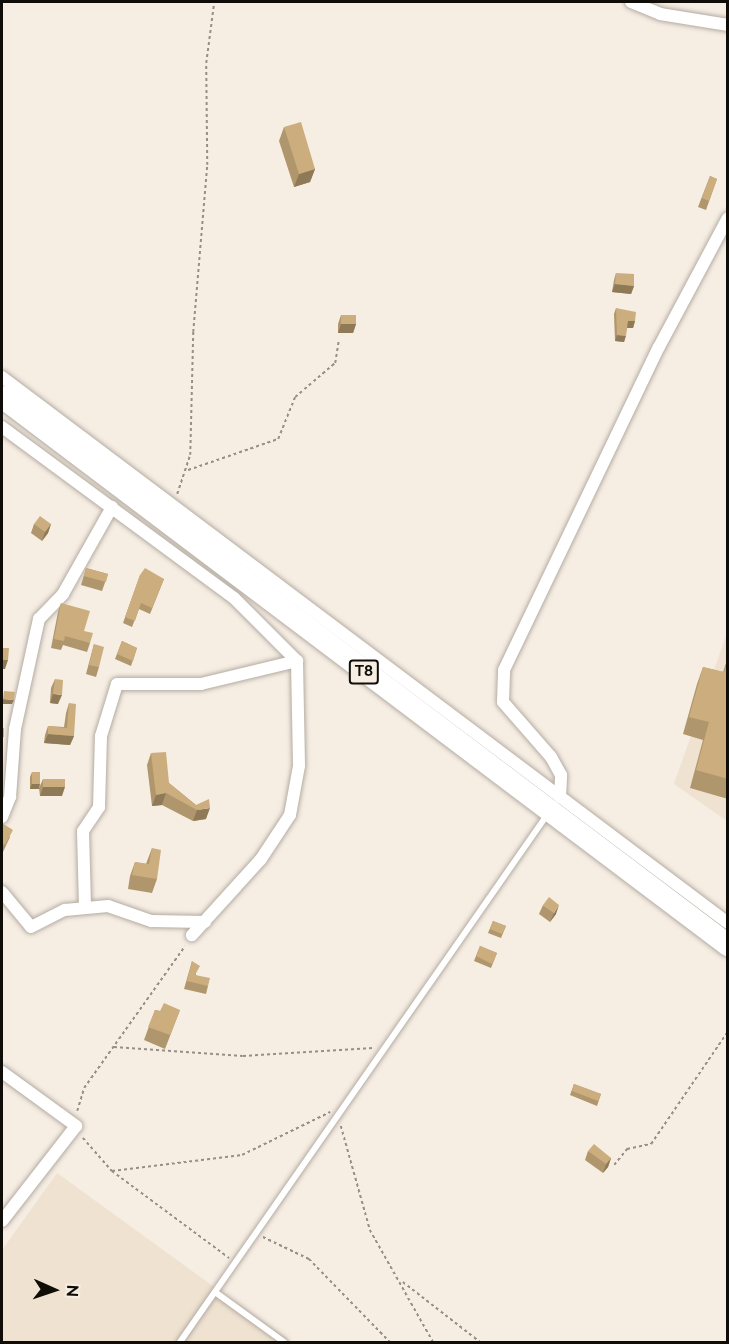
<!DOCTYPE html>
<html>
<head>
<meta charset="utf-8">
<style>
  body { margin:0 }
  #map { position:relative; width:729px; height:1344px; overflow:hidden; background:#f6ede3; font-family:Raleway,sans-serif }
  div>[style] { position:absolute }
  .built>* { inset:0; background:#efe2d1 }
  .path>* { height:1.5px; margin-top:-0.75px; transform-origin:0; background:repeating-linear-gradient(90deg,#958f87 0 3px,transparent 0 6px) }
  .roads { filter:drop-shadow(0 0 2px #b4aca2) drop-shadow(0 0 2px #b4aca2) }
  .lane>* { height:6px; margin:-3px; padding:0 3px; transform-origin:3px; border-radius:3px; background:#fff }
  .street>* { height:12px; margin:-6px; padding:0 6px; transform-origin:6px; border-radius:6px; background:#fff }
  .highway>* { height:22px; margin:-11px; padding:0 11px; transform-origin:11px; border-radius:11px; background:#fff }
  .wall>* { inset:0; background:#af966c }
  .shaded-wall>* { inset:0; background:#8f7a58 }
  .building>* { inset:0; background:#ccae7e }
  span { translate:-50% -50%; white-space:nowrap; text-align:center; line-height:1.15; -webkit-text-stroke:4.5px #f6ede3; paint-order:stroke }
  .shield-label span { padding:2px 4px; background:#f6ede3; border:2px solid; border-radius:4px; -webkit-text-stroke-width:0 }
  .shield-label { font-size:15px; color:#100d09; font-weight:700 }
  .frame { position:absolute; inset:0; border:3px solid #100d09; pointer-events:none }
  .north { position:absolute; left:24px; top:1260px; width:60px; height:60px; -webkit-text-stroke:4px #f6ede3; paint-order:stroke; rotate:93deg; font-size:16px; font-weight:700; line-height:24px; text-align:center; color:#100d09 }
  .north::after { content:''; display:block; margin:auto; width:21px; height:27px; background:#100d09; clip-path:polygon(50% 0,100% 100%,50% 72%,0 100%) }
</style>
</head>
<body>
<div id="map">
  <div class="built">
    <i style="clip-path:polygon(727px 633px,727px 821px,674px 784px)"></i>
    <i style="clip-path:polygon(57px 1173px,217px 1289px,293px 1342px,2px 1342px,2px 1250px)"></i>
  </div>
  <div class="path">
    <i style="left:188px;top:470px;width:95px;rotate:-19deg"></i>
    <i style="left:278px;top:439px;width:45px;rotate:-68deg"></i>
    <i style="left:295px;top:397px;width:52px;rotate:-40.4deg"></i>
    <i style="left:335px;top:363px;width:24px;rotate:-81deg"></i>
    <i style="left:177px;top:494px;width:41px;rotate:-71.6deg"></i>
    <i style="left:190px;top:455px;width:123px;rotate:-88.6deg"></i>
    <i style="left:193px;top:332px;width:168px;rotate:-85.2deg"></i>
    <i style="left:207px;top:165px;width:102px;rotate:-90.6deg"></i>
    <i style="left:206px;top:63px;width:62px;rotate:-82.5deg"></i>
    <i style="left:114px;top:1047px;width:129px;rotate:4deg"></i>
    <i style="left:243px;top:1056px;width:130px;rotate:-3.5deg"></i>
    <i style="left:77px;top:1111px;width:24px;rotate:-73deg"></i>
    <i style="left:84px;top:1088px;width:174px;rotate:-54.6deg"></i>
    <i style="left:341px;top:1126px;width:108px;rotate:74.4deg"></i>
    <i style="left:370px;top:1230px;width:129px;rotate:60.6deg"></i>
    <i style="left:83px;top:1138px;width:44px;rotate:48.7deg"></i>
    <i style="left:112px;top:1171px;width:146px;rotate:36.6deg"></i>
    <i style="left:614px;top:1165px;width:21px;rotate:-51deg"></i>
    <i style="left:627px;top:1149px;width:25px;rotate:-12deg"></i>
    <i style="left:651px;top:1144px;width:137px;rotate:-55.7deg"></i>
    <i style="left:112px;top:1171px;width:131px;rotate:-7deg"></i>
    <i style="left:242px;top:1155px;width:98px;rotate:-26deg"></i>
    <i style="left:263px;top:1237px;width:51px;rotate:25.6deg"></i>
    <i style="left:309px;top:1259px;width:116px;rotate:45.7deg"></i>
    <i style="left:403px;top:1282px;width:98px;rotate:37.9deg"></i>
  </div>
  <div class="roads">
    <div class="lane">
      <i style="left:215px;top:1292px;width:85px;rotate:35.9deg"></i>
      <i style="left:180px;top:1342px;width:642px;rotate:-55.15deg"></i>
    </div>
    <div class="street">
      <i style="left:631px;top:2px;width:31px;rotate:22deg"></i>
      <i style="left:660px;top:14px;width:69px;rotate:9.2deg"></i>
      <i style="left:2px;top:377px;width:908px;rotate:36.95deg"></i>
      <i style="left:2px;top:427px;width:288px;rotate:36.4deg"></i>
      <i style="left:234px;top:598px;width:89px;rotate:45deg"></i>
      <i style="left:297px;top:661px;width:105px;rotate:88.9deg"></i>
      <i style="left:299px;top:766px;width:50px;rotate:100.4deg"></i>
      <i style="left:290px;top:815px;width:53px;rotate:123.4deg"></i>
      <i style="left:261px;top:859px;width:103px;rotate:132.2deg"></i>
      <i style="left:560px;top:797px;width:22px;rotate:-87deg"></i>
      <i style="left:561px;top:775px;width:21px;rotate:-119deg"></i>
      <i style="left:551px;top:757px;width:73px;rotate:-131.1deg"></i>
      <i style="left:503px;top:702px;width:32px;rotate:-88deg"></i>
      <i style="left:504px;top:670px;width:358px;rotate:-64.4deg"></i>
      <i style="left:659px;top:347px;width:146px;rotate:-61.9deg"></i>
      <i style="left:2px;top:817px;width:22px;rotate:-68deg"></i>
      <i style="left:10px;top:797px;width:68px;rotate:-85.8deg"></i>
      <i style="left:15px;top:729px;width:113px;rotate:-77.7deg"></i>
      <i style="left:39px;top:619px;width:35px;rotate:-46deg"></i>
      <i style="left:63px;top:594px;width:100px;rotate:-60.6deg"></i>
      <i style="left:2px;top:892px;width:45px;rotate:50.4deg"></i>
      <i style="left:31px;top:927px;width:38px;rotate:-27deg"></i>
      <i style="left:65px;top:910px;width:43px;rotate:-5.3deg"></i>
      <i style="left:108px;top:906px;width:46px;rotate:19.2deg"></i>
      <i style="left:151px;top:921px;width:54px;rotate:1.1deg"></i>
      <i style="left:85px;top:907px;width:76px;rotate:-91.5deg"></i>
      <i style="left:83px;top:831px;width:29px;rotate:-56deg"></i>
      <i style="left:99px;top:807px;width:71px;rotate:-88.4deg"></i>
      <i style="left:101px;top:736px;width:54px;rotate:-72.9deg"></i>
      <i style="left:117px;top:684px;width:84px"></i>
      <i style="left:201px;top:684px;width:99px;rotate:-13.5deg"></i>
      <i style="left:2px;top:1072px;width:92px;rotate:36.1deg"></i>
      <i style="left:76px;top:1126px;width:120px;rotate:127.9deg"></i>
    </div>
    <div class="highway">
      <i style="left:2px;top:397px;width:910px;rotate:37.05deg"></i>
    </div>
  </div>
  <div class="wall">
    <i style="clip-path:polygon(284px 127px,315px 169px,310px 182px,294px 187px,279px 141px)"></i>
    <i style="clip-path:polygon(710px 176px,717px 179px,706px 210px,698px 207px)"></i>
    <i style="clip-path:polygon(616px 273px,634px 286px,631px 294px,612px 292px,614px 280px)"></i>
    <i style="clip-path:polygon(616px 308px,635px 321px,633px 328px,627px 328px,624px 342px,615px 341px,614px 314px)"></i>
    <i style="clip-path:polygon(341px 315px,356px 324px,353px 333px,338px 333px,338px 324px)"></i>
    <i style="clip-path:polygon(34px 524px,51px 524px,48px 533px,42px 541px,31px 533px)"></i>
    <i style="clip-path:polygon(86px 568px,108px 574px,102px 591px,81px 585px)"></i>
    <i style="clip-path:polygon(140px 575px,164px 579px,150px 614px,139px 609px,132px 627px,123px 623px)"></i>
    <i style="clip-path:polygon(61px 603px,84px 631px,90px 643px,87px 652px,63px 645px,61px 650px,51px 648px,58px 612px)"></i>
    <i style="clip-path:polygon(122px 641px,137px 648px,131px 666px,115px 659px)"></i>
    <i style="clip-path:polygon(94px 644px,99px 667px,96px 677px,86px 674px)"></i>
    <i style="clip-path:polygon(728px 657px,728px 799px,690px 788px,703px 740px,683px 734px,697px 684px,703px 667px,723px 672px)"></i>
    <i style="clip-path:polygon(55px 679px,58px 704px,50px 703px,51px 688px)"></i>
    <i style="clip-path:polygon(69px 703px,74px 736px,70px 745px,44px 743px,45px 735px,48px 726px,64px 727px,66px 713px)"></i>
    <i style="clip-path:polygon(151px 753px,169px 783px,196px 805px,206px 819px,193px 821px,162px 805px,152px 806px,147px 765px)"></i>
    <i style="clip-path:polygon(32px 772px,39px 789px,30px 789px,30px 777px)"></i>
    <i style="clip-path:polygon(43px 779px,62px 796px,40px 796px,39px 788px)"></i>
    <i style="clip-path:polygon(2px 824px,10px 837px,3px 852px,2px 852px)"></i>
    <i style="clip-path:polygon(152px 848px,157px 879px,152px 893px,128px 889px,130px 876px,135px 862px,146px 864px)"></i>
    <i style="clip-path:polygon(543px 905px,556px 914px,550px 922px,539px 914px)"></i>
    <i style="clip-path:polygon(493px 921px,506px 926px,501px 938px,488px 933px)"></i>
    <i style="clip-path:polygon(480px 946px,497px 953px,491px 968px,474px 961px)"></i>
    <i style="clip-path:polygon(192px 961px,196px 975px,208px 986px,206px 994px,184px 989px)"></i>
    <i style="clip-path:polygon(155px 1010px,160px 1011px,180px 1010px,165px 1049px,144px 1040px)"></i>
    <i style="clip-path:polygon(574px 1084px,601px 1094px,597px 1106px,570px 1095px)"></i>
    <i style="clip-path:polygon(588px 1151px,611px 1158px,608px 1167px,603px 1173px,585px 1160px)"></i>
  </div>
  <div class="shaded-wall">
    <i style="clip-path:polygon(315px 169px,310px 182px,294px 187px,299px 174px)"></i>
    <i style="clip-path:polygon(615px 284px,634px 286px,631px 294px,612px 292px)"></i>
    <i style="clip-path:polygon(628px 321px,635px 321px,633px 328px,625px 328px)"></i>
    <i style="clip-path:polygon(341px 324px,356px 324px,353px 333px,338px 333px)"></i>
    <i style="clip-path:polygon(617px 335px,626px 336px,624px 342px,615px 341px)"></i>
    <i style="clip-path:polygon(51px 524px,48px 533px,42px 541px,45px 532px)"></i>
    <i style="clip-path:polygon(2px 660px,8px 660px,5px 669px,2px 669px)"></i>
    <i style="clip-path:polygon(53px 694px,62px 695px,58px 704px,50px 703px)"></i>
    <i style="clip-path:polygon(3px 699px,14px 700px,12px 704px,2px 704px)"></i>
    <i style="clip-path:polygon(48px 734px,74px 736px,70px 745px,44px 743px)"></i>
    <i style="clip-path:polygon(32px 784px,40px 784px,39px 789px,30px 789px)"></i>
    <i style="clip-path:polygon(43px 787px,65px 787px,62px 796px,40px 796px)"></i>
    <i style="clip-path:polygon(166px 793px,162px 805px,152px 806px,156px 795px)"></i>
    <i style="clip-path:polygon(210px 808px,206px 819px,193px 821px,197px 810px)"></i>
    <i style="clip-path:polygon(559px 905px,556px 914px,550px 922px,554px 913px)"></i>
    <i style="clip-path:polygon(611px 1158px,608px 1167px,603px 1173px,606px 1164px)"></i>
  </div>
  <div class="building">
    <i style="clip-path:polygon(301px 122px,315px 169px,299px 174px,284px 127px)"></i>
    <i style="clip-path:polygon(710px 176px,717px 179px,709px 201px,702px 198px)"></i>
    <i style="clip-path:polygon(616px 273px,634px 274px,634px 286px,615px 284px)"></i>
    <i style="clip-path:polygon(616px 308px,636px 312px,635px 321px,628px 321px,626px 336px,617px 335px)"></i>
    <i style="clip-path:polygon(341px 315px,356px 315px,356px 324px,341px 324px)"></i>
    <i style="clip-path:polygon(40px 516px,51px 524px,45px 532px,34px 524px)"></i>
    <i style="clip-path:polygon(86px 568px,108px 574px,106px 582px,84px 576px)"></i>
    <i style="clip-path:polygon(145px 568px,164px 579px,152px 608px,141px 603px,135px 621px,125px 617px,140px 575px)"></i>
    <i style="clip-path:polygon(61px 603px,90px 611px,84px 631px,93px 633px,90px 643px,65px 636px,64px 641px,54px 639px)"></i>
    <i style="clip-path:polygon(122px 641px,137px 648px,133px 661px,117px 654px)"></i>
    <i style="clip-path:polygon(94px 644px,104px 647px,99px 667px,89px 665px)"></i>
    <i style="clip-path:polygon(2px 648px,9px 648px,8px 660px,2px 660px)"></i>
    <i style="clip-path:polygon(728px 660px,728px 779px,696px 770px,709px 722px,689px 717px,703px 667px,724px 672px)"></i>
    <i style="clip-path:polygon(55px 679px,63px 680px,62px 695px,53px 694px)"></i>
    <i style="clip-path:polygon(4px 691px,15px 692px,14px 700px,3px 699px)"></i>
    <i style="clip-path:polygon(69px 703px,76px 704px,74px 736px,48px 734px,48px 726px,67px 728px)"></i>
    <i style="clip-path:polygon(2px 728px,4px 728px,4px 737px,2px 737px)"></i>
    <i style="clip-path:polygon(166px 752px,169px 783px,196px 805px,209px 799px,210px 808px,197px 810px,166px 793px,156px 795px,151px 753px)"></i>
    <i style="clip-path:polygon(32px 772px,40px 772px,40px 784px,32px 784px)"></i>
    <i style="clip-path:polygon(43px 779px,65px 779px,65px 787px,43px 787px)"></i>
    <i style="clip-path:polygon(2px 823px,13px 830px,5px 845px,2px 844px)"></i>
    <i style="clip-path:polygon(152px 848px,161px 850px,157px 879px,132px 875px,135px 862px,149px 864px)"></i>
    <i style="clip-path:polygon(549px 897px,559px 905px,554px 913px,543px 905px)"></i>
    <i style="clip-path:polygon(493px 921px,506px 926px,502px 934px,490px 929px)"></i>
    <i style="clip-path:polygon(480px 946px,497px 953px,492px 964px,476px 956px)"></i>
    <i style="clip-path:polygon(192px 961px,200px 966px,195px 975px,210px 978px,208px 986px,187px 981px)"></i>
    <i style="clip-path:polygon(164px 1003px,180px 1010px,170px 1035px,148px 1027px,155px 1010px,160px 1011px)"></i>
    <i style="clip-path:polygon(574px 1084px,601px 1094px,598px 1101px,572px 1091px)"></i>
    <i style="clip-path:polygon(594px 1144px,611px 1158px,606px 1164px,588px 1151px)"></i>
  </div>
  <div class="shield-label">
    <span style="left:364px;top:672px">T8</span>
  </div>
  <div class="frame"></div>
  <div class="north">N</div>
</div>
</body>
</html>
